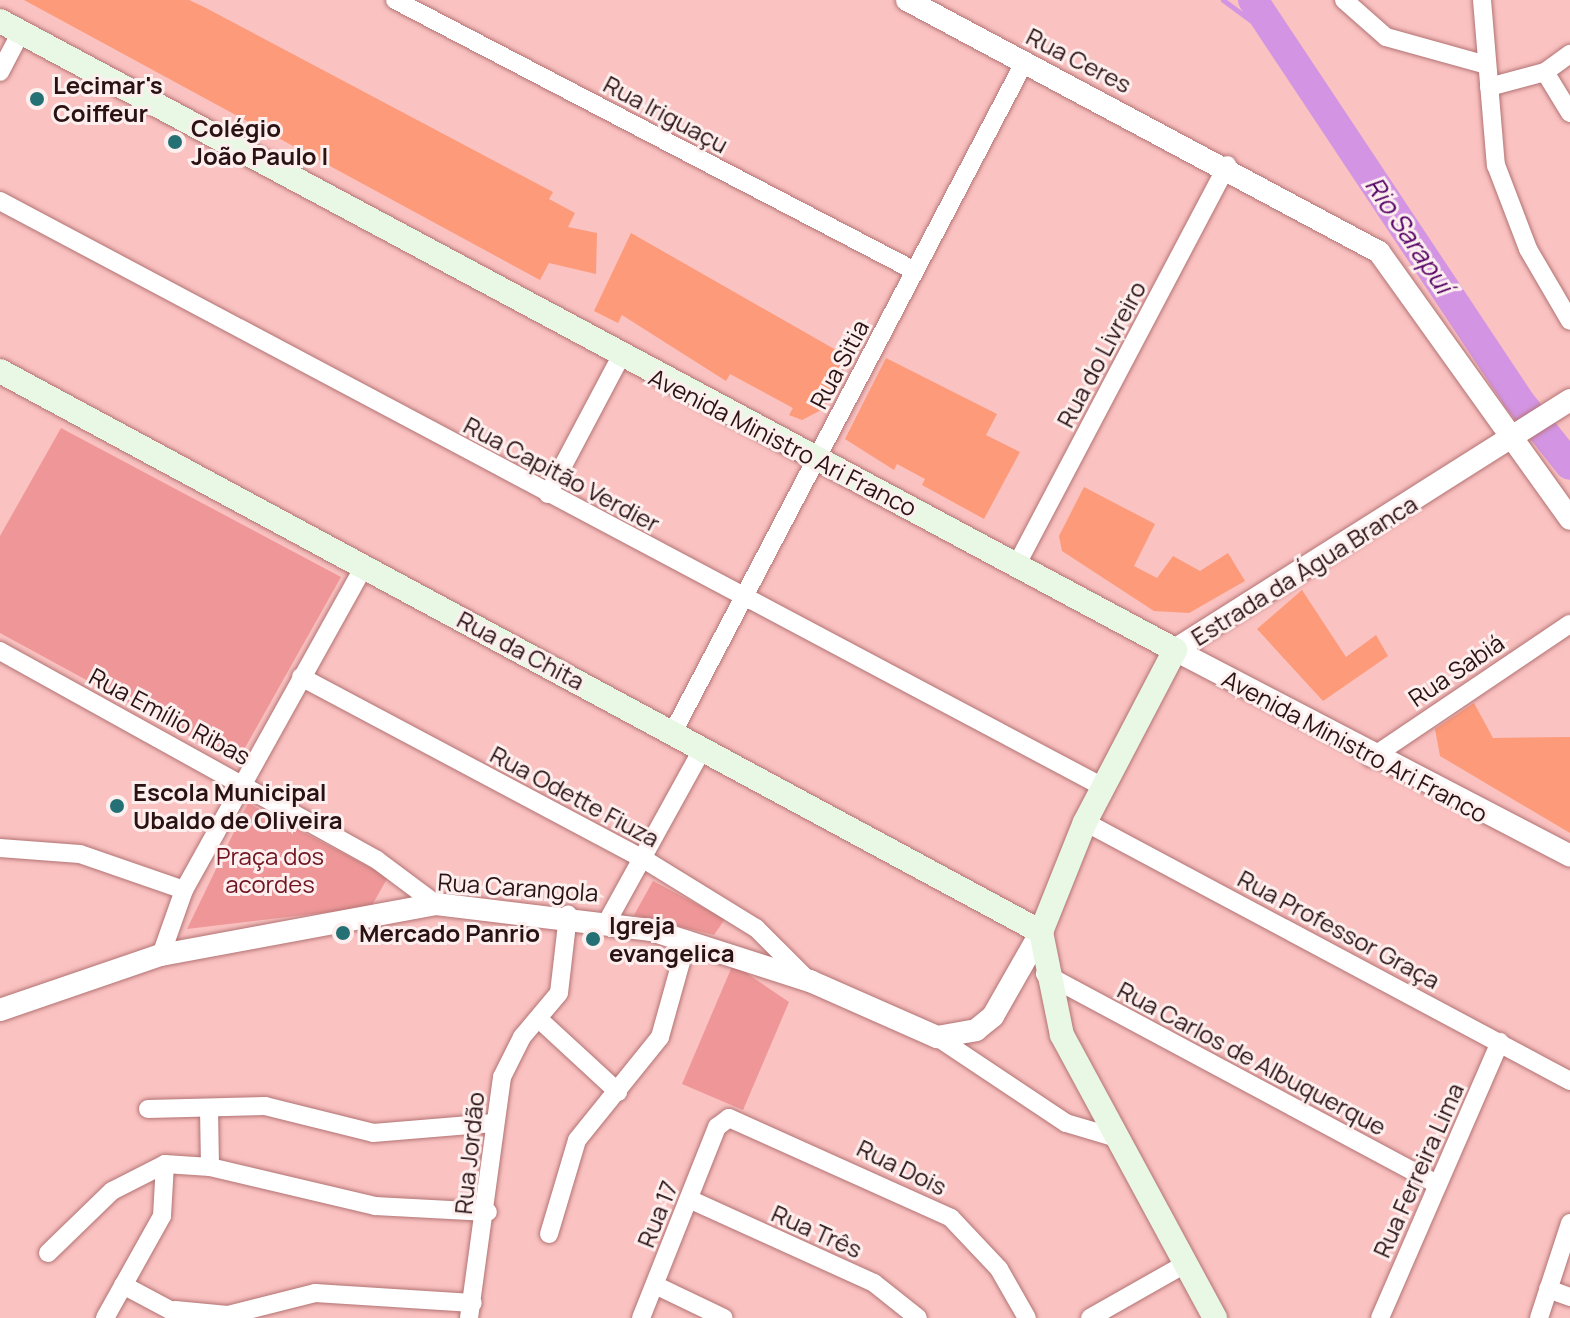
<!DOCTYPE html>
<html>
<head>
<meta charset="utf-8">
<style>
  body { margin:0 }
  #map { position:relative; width:1570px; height:1318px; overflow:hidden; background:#fac2c1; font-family:Manrope,sans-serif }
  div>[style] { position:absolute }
  .green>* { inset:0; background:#ef9798 }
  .stream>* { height:5px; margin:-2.5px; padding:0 2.5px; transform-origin:2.5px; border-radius:2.5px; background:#d395e3 }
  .river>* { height:30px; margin:-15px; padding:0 15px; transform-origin:15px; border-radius:15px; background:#d395e3 }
  .building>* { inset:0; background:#fc9a7a }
  .roads { filter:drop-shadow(0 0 2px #b27373) drop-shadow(0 0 2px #b27373) }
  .minor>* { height:18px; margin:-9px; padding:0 9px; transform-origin:9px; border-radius:9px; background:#fff }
  .tertiary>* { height:22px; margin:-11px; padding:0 11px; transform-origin:11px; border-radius:11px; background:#fff }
  .secondary>* { height:24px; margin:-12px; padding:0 12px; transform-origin:12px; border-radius:12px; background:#e9f8e5 }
  .dots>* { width:22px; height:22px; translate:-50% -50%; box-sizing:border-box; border:4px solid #feefef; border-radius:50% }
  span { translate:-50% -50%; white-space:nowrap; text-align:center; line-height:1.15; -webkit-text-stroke:6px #feefef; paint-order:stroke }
  .street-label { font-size:24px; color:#2a1213 }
  .poi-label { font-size:24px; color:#2a1213; font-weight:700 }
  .left { translate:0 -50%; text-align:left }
  .park-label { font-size:24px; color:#701421 }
  .water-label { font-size:26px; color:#560467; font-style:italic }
</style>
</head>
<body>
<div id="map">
  <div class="green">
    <i style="clip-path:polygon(61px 428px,341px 577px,237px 762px,0 633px,0 536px)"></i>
    <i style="clip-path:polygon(248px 803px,388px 877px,371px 907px,187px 929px)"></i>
    <i style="clip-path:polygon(653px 881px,725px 919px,714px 935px,634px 915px)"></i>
    <i style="clip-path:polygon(733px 964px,789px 1002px,743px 1110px,682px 1084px)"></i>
  </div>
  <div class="stream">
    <i style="left:1223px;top:0;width:76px;rotate:36.4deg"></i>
  </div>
  <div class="river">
    <i style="left:1253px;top:0;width:478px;rotate:56.4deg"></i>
    <i style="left:1517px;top:398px;width:85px;rotate:51.7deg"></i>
  </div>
  <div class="building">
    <i style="clip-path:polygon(24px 0,189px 0,206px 8px,553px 192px,549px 199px,575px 213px,568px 227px,597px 233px,596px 274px,549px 263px,540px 280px)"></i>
    <i style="clip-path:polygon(631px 233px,850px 358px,825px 408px,802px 420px,789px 415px,793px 408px,730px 374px,726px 381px,622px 315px,618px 323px,594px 311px)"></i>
    <i style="clip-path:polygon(886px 358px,997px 414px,986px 435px,1020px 452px,984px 519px,922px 485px,925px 479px,897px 464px,894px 470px,845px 439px)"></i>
    <i style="clip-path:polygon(1084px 487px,1155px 524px,1134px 566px,1157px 578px,1173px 556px,1200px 571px,1228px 553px,1245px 581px,1189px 613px,1154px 611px,1062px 551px,1059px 536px)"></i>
    <i style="clip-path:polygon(1302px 590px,1346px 657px,1376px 635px,1388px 656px,1323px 701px,1257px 629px)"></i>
    <i style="clip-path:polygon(1474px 703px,1493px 738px,1570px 737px,1570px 833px,1440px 756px,1435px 729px)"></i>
  </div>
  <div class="roads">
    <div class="minor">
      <i style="left:395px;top:0;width:586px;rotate:27.53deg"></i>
      <i style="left:1344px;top:0;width:56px;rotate:41.4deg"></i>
      <i style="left:1386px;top:37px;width:105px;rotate:15.5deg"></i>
      <i style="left:1482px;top:0;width:166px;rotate:85.2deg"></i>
      <i style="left:1496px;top:165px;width:90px;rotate:69.1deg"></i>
      <i style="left:1528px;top:249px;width:83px;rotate:59.7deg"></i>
      <i style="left:0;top:72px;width:45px;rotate:-62.3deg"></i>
      <i style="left:1545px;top:72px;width:48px;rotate:58.6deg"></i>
      <i style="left:1489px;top:87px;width:58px;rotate:-15deg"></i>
      <i style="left:1545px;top:72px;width:31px;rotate:-36deg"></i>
      <i style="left:0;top:201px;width:1249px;rotate:27.98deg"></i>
      <i style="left:548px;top:494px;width:154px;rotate:-62.1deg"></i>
      <i style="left:1017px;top:564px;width:451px;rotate:-62.2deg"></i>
      <i style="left:0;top:651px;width:431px;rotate:29deg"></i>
      <i style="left:377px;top:860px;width:74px;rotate:36.7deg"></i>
      <i style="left:301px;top:677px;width:386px;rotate:28deg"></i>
      <i style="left:642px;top:858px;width:134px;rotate:31.6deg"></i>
      <i style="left:756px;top:928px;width:75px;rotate:45deg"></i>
      <i style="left:673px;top:732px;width:758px;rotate:-62.32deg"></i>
      <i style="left:1371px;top:758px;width:240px;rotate:-34deg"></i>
      <i style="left:1085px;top:822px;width:550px;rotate:28.1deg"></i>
      <i style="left:0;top:848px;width:80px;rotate:4.3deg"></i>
      <i style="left:80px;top:854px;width:110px;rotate:19.1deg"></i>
      <i style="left:608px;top:920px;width:196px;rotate:-61.1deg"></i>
      <i style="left:161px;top:955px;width:69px;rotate:-70.5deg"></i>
      <i style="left:184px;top:890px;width:371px;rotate:-60.9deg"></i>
      <i style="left:1045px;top:974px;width:445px;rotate:28.2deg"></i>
      <i style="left:541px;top:1021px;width:105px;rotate:42.7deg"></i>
      <i style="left:937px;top:1037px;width:155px;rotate:33.7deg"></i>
      <i style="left:1066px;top:1123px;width:49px;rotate:16.6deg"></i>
      <i style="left:148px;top:1109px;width:117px;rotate:-1.5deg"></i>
      <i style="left:265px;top:1106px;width:111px;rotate:14deg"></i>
      <i style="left:373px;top:1133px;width:121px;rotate:-4.7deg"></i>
      <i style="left:209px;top:1109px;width:58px;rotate:89deg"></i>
      <i style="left:689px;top:1199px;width:203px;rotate:24.4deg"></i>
      <i style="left:874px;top:1283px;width:56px;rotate:38.5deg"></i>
      <i style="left:549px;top:1234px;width:98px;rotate:-73.4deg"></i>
      <i style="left:577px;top:1140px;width:132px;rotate:-51.1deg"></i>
      <i style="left:660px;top:1037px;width:101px;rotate:-74.4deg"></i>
      <i style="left:48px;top:1253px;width:89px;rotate:-44.1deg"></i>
      <i style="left:112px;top:1191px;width:59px;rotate:-27deg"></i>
      <i style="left:165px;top:1164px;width:45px;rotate:3.8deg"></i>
      <i style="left:210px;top:1167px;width:170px;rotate:13.3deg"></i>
      <i style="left:375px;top:1206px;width:113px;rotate:3deg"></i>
      <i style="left:123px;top:1285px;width:68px;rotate:28.1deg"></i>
      <i style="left:655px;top:1285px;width:76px;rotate:25.6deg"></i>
      <i style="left:1548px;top:1289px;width:23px;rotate:20deg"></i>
      <i style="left:175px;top:1310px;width:53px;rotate:5.4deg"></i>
      <i style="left:228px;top:1315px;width:90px;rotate:-14.2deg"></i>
      <i style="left:315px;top:1293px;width:158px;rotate:3.6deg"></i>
      <i style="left:105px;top:1318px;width:117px;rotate:-60.8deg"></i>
      <i style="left:162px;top:1216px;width:52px;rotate:-86.7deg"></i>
      <i style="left:469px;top:1318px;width:243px;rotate:-82.2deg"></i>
      <i style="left:502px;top:1077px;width:45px;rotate:-63.4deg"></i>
      <i style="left:522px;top:1037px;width:57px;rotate:-49.9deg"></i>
      <i style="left:559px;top:993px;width:79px;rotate:-83.4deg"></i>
      <i style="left:641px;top:1318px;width:206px;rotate:-68.3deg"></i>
      <i style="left:717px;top:1127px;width:15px;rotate:-37deg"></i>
      <i style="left:729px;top:1118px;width:243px;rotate:24.2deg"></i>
      <i style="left:951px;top:1218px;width:70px;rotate:46.7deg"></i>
      <i style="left:999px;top:1269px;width:56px;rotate:60.3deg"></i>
      <i style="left:1090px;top:1318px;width:109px;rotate:-29.6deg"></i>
      <i style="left:1380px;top:1318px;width:301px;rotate:-66.5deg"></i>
      <i style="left:1539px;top:1318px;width:100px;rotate:-71.9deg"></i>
    </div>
    <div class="tertiary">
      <i style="left:907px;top:0;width:535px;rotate:28.1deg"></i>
      <i style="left:1379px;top:252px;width:328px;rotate:54.4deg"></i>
      <i style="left:1570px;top:400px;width:467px;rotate:147.7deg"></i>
      <i style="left:1175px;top:650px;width:445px;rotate:27.5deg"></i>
      <i style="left:0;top:1010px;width:170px;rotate:-18.9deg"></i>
      <i style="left:161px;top:955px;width:280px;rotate:-10.5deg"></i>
      <i style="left:436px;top:904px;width:217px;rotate:6.9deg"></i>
      <i style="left:651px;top:930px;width:167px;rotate:17.8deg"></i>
      <i style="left:810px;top:981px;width:139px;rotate:23.8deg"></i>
      <i style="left:937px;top:1037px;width:40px;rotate:-10deg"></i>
      <i style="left:976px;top:1030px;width:22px;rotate:-39deg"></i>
      <i style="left:993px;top:1016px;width:97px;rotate:-60.3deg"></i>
    </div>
    <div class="secondary">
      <i style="left:0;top:21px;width:1333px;rotate:28.16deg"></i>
      <i style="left:1175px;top:650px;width:194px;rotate:117.6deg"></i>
      <i style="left:1085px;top:822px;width:118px;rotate:111.8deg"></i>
      <i style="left:1041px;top:932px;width:105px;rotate:78.5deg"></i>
      <i style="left:1062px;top:1035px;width:322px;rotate:61.6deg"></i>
      <i style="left:0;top:371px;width:1183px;rotate:28.32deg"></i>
    </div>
  </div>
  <div class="dots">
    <i style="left:37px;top:99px;background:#257074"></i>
    <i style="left:175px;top:142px;background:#257074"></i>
    <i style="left:117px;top:806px;background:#257074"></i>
    <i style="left:343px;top:933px;background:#257074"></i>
    <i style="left:593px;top:939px;background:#257074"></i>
  </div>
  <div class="street-label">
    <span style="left:1079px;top:60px;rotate:27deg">Rua Ceres</span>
    <span style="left:666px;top:114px;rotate:28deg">Rua Iriguaçu</span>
    <span style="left:1101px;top:354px;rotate:-62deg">Rua do Livreiro</span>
    <span style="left:839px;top:364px;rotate:-62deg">Rua Sitia</span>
    <span style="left:783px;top:442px;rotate:27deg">Avenida Ministro Ari Franco</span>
    <span style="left:562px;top:474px;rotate:28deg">Rua Capitão Verdier</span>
    <span style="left:1304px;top:570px;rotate:-32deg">Estrada da Água Branca</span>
    <span style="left:521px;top:650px;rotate:28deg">Rua da Chita</span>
    <span style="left:1456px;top:670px;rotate:-34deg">Rua Sabiá</span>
    <span style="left:170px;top:716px;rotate:28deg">Rua Emílio Ribas</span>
    <span style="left:1355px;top:746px;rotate:28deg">Avenida Ministro Ari Franco</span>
    <span style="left:575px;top:796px;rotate:28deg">Rua Odette Fiuza</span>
    <span style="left:518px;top:887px;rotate:4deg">Rua Carangola</span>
    <span style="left:1339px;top:929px;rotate:28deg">Rua Professor Graça</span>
    <span style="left:1252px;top:1058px;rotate:28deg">Rua Carlos de Albuquerque</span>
    <span style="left:469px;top:1153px;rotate:-84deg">Rua Jordão</span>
    <span style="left:902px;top:1167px;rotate:26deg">Rua Dois</span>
    <span style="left:1418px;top:1170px;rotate:-66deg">Rua Ferreira Lima</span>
    <span style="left:657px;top:1214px;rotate:-68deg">Rua 17</span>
    <span style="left:817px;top:1231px;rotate:24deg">Rua Três</span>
  </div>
  <div class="poi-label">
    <span class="left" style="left:53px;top:99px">Lecimar's<br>Coiffeur</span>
    <span class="left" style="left:191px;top:142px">Colégio<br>João Paulo I</span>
    <span class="left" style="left:133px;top:806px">Escola Municipal<br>Ubaldo de Oliveira</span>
    <span class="left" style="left:609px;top:939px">Igreja<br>evangelica</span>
    <span class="left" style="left:359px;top:933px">Mercado Panrio</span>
  </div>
  <div class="park-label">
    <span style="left:270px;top:870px">Praça dos<br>acordes</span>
  </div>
  <div class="water-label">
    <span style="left:1409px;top:235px;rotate:56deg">Rio Sarapuí</span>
  </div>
</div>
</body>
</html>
